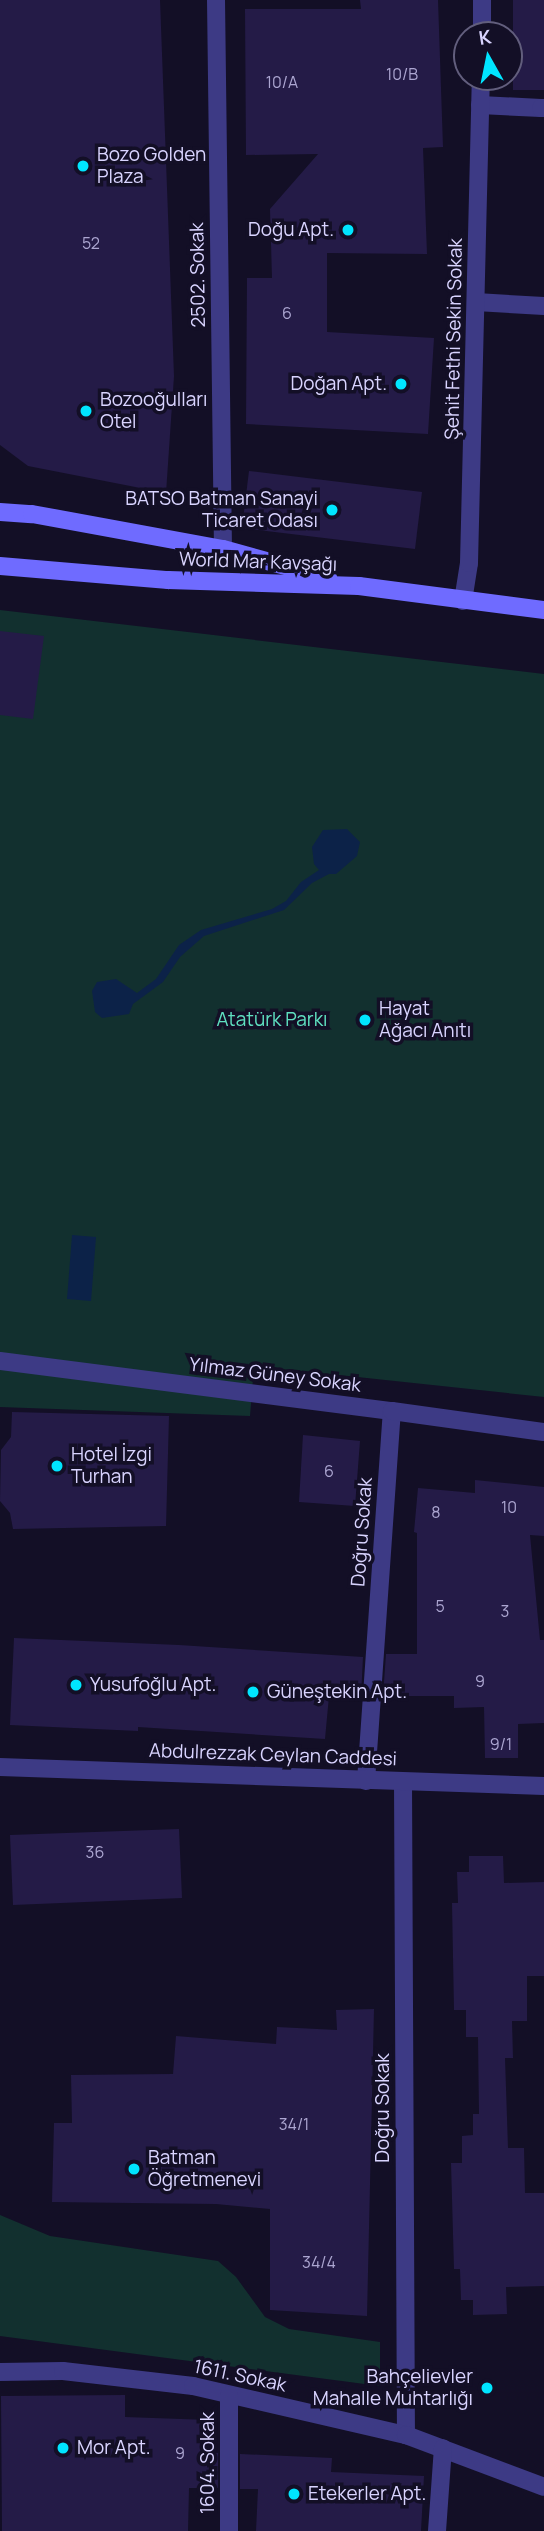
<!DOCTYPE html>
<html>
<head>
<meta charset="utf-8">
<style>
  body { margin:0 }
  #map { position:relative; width:544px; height:2531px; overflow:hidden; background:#130f26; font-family:Manrope,sans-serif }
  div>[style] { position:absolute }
  .green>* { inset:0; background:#12302f }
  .water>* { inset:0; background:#0c2248 }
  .building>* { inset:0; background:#241b47 }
  .pedestrian>* { height:18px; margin:-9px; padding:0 9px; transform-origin:9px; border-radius:9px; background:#3d3a85 }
  .minor>* { height:18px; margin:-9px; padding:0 9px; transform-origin:9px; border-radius:9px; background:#3d3a85 }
  .tertiary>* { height:18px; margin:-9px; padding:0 9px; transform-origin:9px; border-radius:9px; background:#3d3a85 }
  .secondary>* { height:18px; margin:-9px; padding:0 9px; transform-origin:9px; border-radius:9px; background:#6f6bff }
  .dots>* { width:19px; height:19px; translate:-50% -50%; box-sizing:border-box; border:4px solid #130f26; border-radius:50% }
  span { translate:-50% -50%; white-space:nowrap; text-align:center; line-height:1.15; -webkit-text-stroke:7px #130f26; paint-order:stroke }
  .number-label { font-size:16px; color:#aca6d1 }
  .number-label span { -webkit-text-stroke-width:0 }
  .poi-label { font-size:19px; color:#d9d4ff }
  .left { translate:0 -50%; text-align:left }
  .right { translate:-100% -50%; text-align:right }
  .street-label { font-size:19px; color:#d9d4ff }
  .park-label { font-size:19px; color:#5fe0c0 }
  .north { position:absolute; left:453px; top:21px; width:70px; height:70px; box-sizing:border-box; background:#130f26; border:2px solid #625e7d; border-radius:50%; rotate:351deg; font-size:19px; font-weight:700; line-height:28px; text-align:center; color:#d9d4ff }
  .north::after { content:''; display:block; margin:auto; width:24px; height:32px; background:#00e5ff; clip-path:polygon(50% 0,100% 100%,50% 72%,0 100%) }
</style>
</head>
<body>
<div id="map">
  <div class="green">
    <i style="clip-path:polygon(0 610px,544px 674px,544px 1397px,254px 1366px,250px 1416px,0 1407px)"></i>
    <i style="clip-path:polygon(0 2215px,50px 2236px,218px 2261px,236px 2277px,265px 2317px,289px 2329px,380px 2342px,380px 2386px,0 2336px)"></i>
  </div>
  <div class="water">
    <i style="clip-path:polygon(347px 829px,360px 842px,357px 856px,336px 874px,329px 874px,312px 883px,284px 910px,204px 936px,180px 957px,163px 982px,133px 1004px,129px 1014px,102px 1018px,95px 1012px,92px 991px,97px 982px,116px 979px,137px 993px,156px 979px,179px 945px,201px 930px,272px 909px,286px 901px,301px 882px,319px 870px,314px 864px,312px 847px,323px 830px)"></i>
    <i style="clip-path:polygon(72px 1235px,96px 1237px,91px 1301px,67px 1299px)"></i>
  </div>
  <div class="building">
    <i style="clip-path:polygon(0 0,160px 0,174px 376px,166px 493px,28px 466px,0 445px)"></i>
    <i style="clip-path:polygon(360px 0,438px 0,443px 147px,423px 148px,427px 254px,327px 253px,327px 332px,434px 338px,428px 434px,246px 424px,247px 278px,272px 278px,270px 209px,318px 154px,246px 155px,245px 9px,361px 9px)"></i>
    <i style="clip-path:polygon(513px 0,544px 0,544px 90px,513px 90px)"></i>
    <i style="clip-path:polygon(249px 471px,422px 492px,415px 549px,242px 528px)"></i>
    <i style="clip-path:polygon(0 631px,44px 636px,33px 719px,0 715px)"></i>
    <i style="clip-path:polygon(12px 1412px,169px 1416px,166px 1526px,13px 1529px,10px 1513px,0 1501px,1px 1450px,11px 1437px)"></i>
    <i style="clip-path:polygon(303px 1435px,360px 1441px,355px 1506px,299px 1502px)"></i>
    <i style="clip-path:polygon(475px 1480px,544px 1487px,544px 1536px,530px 1535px,540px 1640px,544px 1640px,544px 1723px,518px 1724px,518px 1758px,485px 1758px,484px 1707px,454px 1708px,454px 1696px,383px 1696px,386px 1654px,417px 1654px,417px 1533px,414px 1532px,418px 1488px,475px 1493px)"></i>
    <i style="clip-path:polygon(14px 1638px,179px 1645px,363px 1657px,361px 1696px,329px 1696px,325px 1739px,138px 1727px,138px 1731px,10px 1725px)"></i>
    <i style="clip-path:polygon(179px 1829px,182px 1898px,13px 1905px,10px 1835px)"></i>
    <i style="clip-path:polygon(469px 1856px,503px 1856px,504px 1883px,544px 1882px,544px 1976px,527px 1976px,527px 2021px,512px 2021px,513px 2058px,505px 2058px,508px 2148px,524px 2148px,525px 2193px,544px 2193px,544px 2286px,506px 2287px,507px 2314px,473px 2315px,473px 2300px,461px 2300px,460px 2269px,454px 2269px,451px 2163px,462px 2163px,462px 2136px,473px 2135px,473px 2114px,479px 2114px,478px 2037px,466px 2037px,466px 2010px,454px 2010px,452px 1903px,458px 1903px,457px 1872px,469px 1872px)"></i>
    <i style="clip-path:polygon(374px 2009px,367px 2316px,270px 2310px,270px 2209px,216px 2204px,52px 2202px,54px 2123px,72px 2123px,71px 2075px,173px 2074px,176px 2036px,276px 2044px,277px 2027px,337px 2030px,336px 2010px)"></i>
    <i style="clip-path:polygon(125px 2395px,125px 2417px,209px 2420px,208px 2453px,218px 2453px,218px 2488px,189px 2488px,188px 2531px,2px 2531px,1px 2396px)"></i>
    <i style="clip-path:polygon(240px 2454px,332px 2458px,331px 2472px,424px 2476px,421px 2531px,256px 2531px,258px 2489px,240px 2489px)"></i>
  </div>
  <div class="pedestrian">
    <i style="left:480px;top:105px;width:61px;rotate:2.8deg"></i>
    <i style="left:0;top:1361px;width:395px;rotate:7.3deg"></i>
  </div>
  <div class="minor">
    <i style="left:216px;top:0;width:549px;rotate:89.27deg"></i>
    <i style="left:482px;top:35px;width:35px;rotate:-90deg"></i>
    <i style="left:541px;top:108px;width:3px"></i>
    <i style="left:476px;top:302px;width:68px;rotate:3.4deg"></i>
    <i style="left:463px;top:601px;width:38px;rotate:-81deg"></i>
    <i style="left:469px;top:563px;width:486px;rotate:-88.6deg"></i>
    <i style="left:366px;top:1781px;width:371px;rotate:-86deg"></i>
    <i style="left:392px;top:1411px;width:153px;rotate:7.9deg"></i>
    <i style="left:403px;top:1782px;width:653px;rotate:89.74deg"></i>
    <i style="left:0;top:2372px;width:63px;rotate:-0.9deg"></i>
    <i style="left:63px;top:2371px;width:131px;rotate:6.6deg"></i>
    <i style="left:193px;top:2386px;width:219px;rotate:13deg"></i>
    <i style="left:406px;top:2435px;width:147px;rotate:20.6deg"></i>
    <i style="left:229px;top:2395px;width:136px;rotate:90deg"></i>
    <i style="left:437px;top:2531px;width:83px;rotate:-85.9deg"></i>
  </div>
  <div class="tertiary">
    <i style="left:0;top:1767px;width:544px;rotate:2deg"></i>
  </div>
  <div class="secondary">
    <i style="left:0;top:512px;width:32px;rotate:4deg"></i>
    <i style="left:32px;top:514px;width:194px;rotate:10.4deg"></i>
    <i style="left:223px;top:549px;width:109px;rotate:15.4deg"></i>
    <i style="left:0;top:566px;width:169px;rotate:4.8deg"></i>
    <i style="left:168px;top:580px;width:191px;rotate:1.8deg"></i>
    <i style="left:359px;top:586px;width:187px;rotate:7.4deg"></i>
  </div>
  <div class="dots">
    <i style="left:83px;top:166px;background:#00e5ff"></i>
    <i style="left:348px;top:230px;background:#00e5ff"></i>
    <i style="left:401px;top:384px;background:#00e5ff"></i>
    <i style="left:86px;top:411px;background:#00e5ff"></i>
    <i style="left:332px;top:510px;background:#00e5ff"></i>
    <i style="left:365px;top:1020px;background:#00e5ff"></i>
    <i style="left:57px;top:1466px;background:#00e5ff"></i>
    <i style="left:76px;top:1685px;background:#00e5ff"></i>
    <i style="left:253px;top:1692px;background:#00e5ff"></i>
    <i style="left:134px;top:2169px;background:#00e5ff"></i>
    <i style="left:487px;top:2388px;background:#00e5ff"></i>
    <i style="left:63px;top:2448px;background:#00e5ff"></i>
    <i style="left:294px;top:2494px;background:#00e5ff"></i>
  </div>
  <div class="number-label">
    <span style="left:402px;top:74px">10/B</span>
    <span style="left:282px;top:82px">10/A</span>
    <span style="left:91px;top:243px">52</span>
    <span style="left:287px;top:313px">6</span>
    <span style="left:329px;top:1471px">6</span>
    <span style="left:509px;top:1507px">10</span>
    <span style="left:436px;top:1512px">8</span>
    <span style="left:440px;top:1606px">5</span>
    <span style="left:505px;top:1611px">3</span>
    <span style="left:480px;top:1681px">9</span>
    <span style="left:501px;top:1744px">9/1</span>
    <span style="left:95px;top:1852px">36</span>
    <span style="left:294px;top:2124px">34/1</span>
    <span style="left:319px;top:2262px">34/4</span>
    <span style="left:180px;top:2453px">9</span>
  </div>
  <div class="poi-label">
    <span class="left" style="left:97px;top:166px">Bozo Golden<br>Plaza</span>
    <span class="right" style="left:334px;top:230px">Doğu Apt.</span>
    <span class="right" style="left:387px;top:384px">Doğan Apt.</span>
    <span class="left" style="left:100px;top:411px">Bozooğulları<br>Otel</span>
    <span class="right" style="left:318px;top:510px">BATSO Batman Sanayi<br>Ticaret Odası</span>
    <span class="left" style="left:379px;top:1020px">Hayat<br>Ağacı Anıtı</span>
    <span class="left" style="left:71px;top:1466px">Hotel İzgi<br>Turhan</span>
    <span class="left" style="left:90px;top:1685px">Yusufoğlu Apt.</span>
    <span class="left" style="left:267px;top:1692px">Güneştekin Apt.</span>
    <span class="left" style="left:148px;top:2169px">Batman<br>Öğretmenevi</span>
    <span class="right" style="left:473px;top:2388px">Bahçelievler<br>Mahalle Muhtarlığı</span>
    <span class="left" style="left:77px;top:2448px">Mor Apt.</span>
    <span class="left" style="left:308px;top:2494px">Etekerler Apt.</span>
  </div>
  <div class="street-label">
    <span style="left:198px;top:275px;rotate:-91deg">2502. Sokak</span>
    <span style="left:454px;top:339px;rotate:-89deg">Şehit Fethi Sekin Sokak</span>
    <span style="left:258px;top:562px;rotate:2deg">World Mar Kavşağı</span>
    <span style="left:275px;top:1375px;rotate:7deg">Yılmaz Güney Sokak</span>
    <span style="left:362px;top:1532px;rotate:-86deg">Doğru Sokak</span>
    <span style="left:273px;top:1755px;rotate:2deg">Abdulrezzak Ceylan Caddesi</span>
    <span style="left:383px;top:2108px;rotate:-90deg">Doğru Sokak</span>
    <span style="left:240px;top:2376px;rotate:12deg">1611. Sokak</span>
    <span style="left:208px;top:2463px;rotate:-90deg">1604. Sokak</span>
  </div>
  <div class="park-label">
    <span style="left:272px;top:1020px">Atatürk Parkı</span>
  </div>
  <div class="north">K</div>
</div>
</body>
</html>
